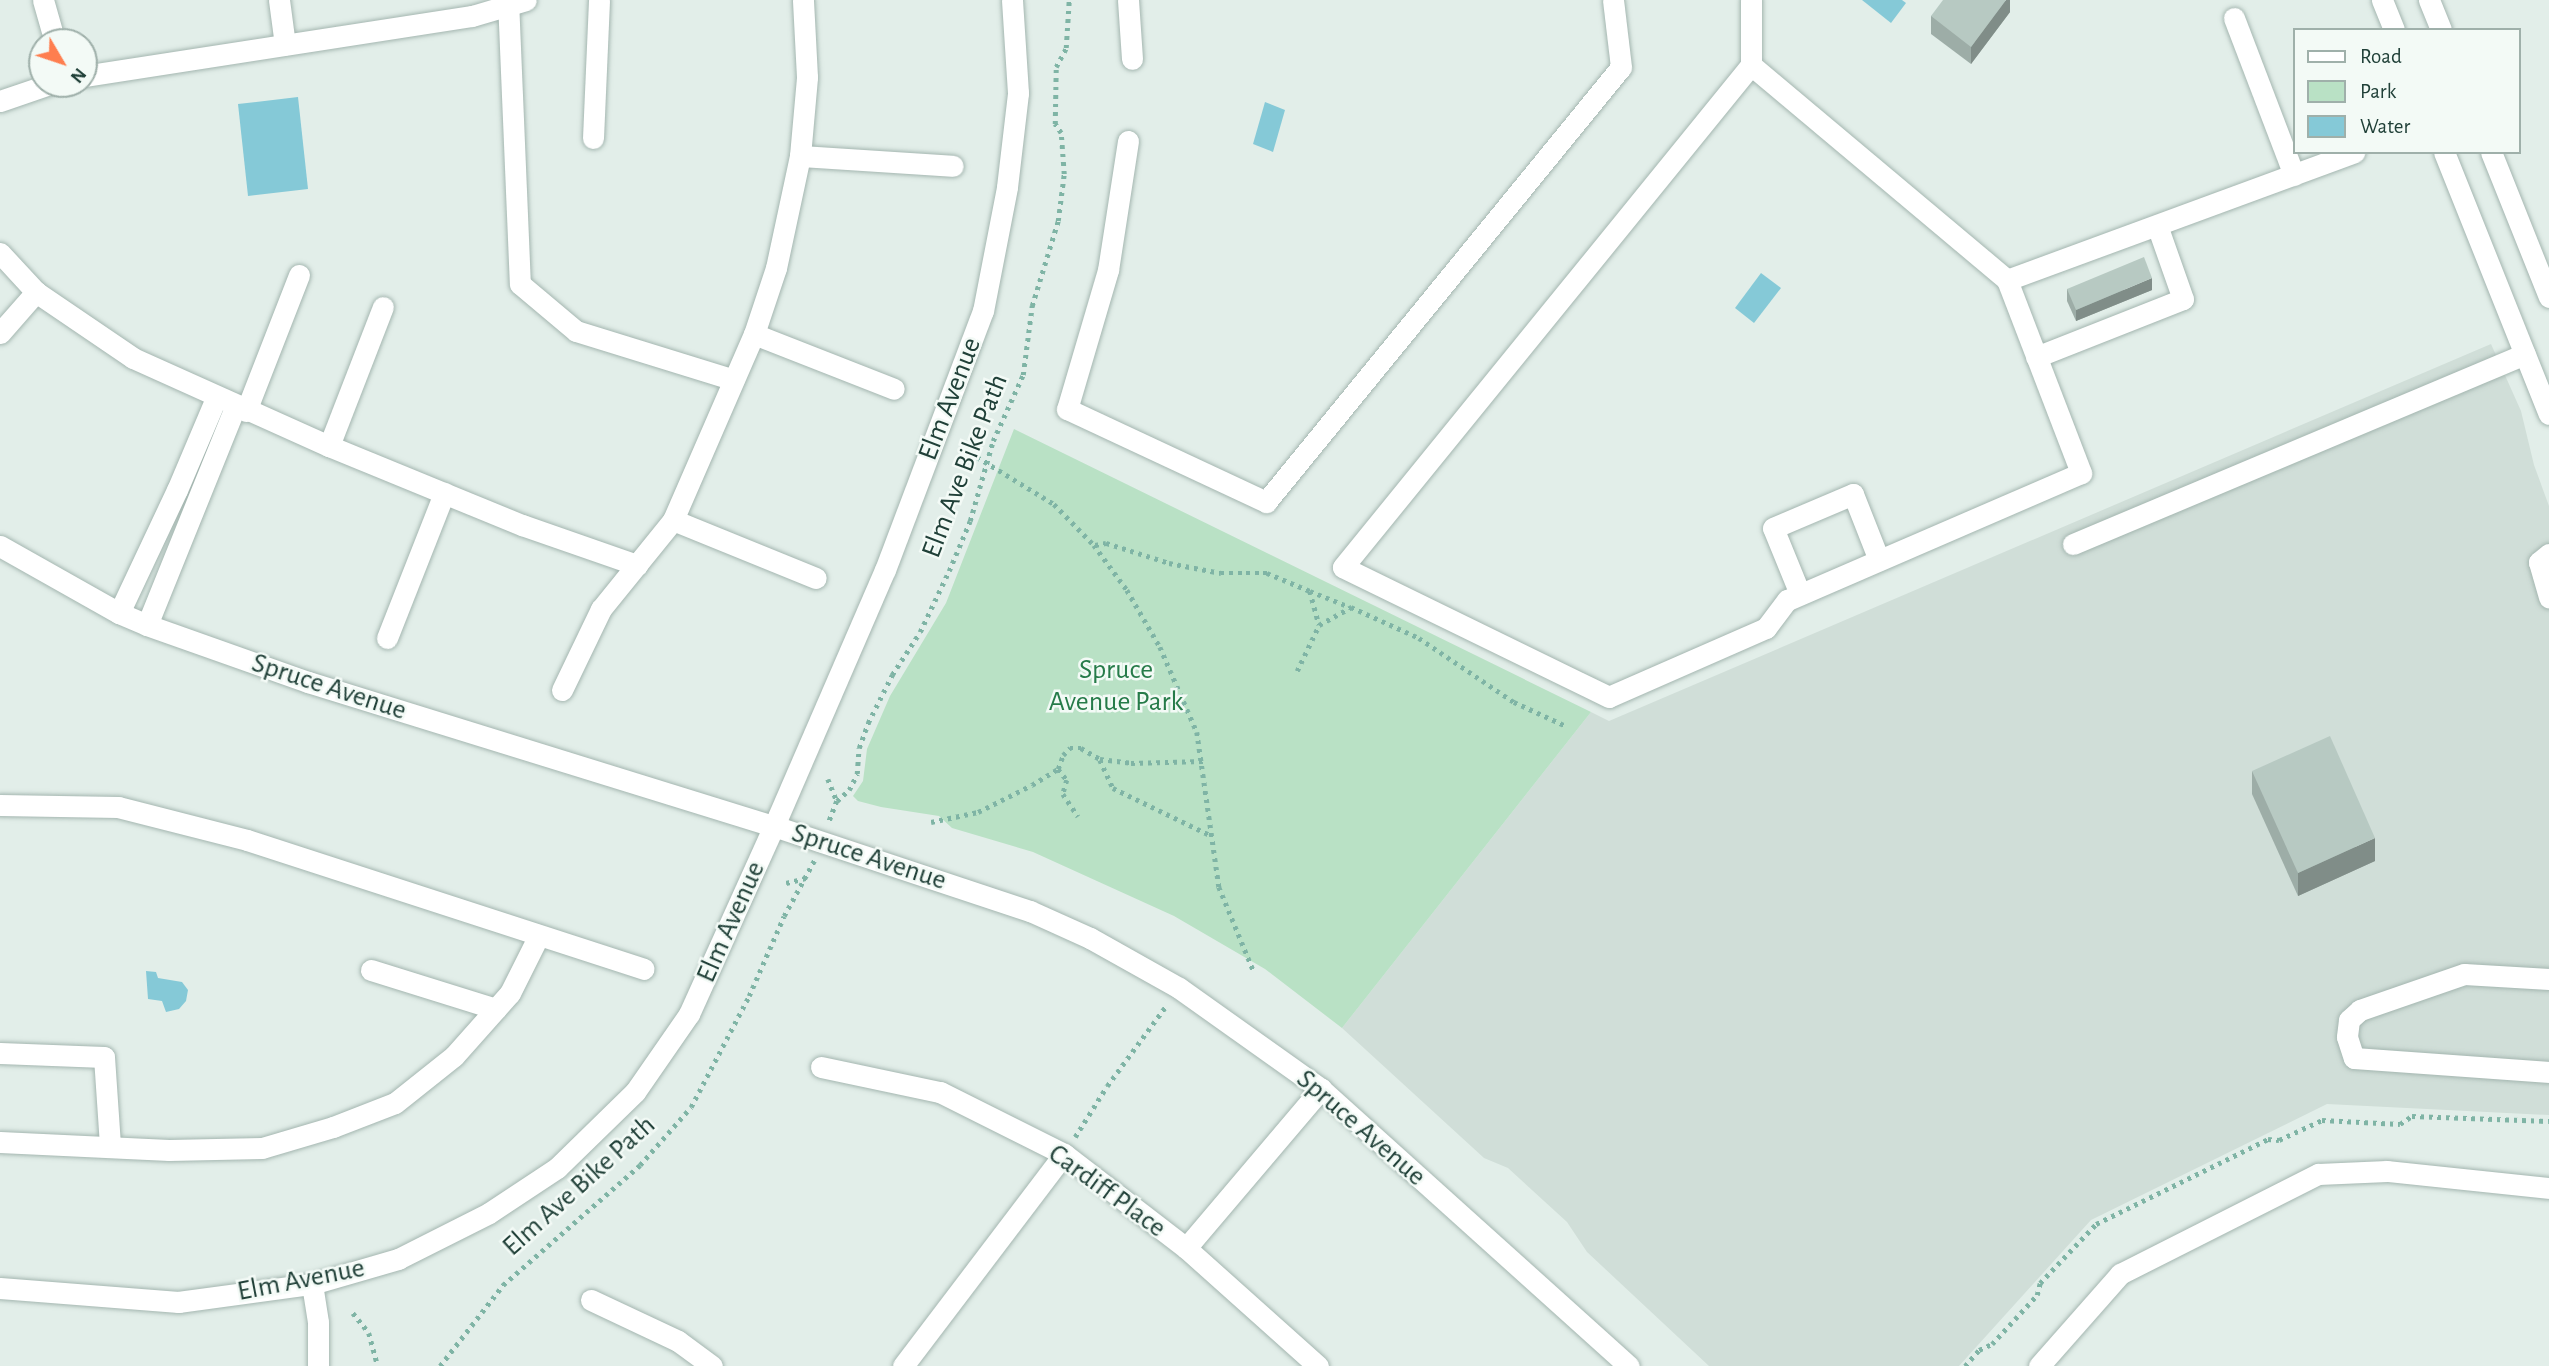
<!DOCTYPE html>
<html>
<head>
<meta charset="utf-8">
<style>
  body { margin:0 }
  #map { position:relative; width:2549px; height:1366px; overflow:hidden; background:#e2eee9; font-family:"Alegreya Sans",sans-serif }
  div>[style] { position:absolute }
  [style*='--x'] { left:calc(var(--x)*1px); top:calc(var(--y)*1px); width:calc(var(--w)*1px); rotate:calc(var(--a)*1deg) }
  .built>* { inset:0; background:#d0ded8 }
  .green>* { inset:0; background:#b9e1c5 }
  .water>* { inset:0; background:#85c9d7 }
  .path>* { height:4.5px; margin-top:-2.25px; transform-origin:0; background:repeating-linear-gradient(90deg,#7fb4a5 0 3.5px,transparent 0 8.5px) }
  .roads { filter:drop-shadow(0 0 2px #a4b6b0) drop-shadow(0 0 2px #a4b6b0) }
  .minor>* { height:21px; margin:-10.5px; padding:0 10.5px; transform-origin:10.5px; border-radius:10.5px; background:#fff }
  .wall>* { inset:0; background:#9dada7 }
  .shaded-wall>* { inset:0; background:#808d88 }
  .building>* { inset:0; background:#b7c9c2 }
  span { translate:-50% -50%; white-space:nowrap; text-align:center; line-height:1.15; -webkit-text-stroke:5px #f3faf6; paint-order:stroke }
  .street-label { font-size:28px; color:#204038 }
  .park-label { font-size:28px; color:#267b49 }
  .legend { position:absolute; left:2293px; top:28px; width:228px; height:126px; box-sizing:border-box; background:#f3faf6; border:2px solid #9fb0aa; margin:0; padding:9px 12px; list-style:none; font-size:21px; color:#204038 }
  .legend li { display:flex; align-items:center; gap:14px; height:35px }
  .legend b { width:35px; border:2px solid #9fb0aa }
  .north { position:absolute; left:28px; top:28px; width:70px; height:70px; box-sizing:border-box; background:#f3faf6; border:2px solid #9fb0aa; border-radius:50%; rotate:129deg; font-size:19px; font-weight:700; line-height:28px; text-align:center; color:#204038 }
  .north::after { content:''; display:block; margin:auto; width:24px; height:32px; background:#fe7e4f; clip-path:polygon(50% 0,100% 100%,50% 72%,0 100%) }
</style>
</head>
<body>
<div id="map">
  <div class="built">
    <i style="clip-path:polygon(2491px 344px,2521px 411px,2534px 465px,2549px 506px,2549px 1115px,2327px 1104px,2091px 1220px,1959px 1366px,1709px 1366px,1587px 1252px,1567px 1222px,1508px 1168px,1484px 1158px,1342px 1028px,1591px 712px,1609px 721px)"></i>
  </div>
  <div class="green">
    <i style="clip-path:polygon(1014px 429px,1591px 712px,1342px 1028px,1265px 969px,1174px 916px,1033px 852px,952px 828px,939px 816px,881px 807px,858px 801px,853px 796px,863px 781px,867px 749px,890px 696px,946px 603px)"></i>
  </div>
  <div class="water">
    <i style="clip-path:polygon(1862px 0,1902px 0,1906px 3px,1891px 23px)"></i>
    <i style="clip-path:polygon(298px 97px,308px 189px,248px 196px,238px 104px)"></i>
    <i style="clip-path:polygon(1265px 102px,1285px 110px,1273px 152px,1253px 144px)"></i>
    <i style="clip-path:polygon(1761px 273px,1781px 288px,1754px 323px,1735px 308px)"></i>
    <i style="clip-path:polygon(146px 971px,156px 972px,158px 978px,182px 982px,188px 990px,186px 1001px,179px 1009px,166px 1012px,162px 1001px,148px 999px)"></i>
  </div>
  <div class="path">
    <i style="--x:977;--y:457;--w:90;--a:31.4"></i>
    <i style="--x:1054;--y:504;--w:57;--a:45.7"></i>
    <i style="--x:1094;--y:545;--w:56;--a:53.7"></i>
    <i style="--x:1127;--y:590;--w:66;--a:59.9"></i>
    <i style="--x:1160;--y:647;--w:93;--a:66.5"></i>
    <i style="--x:1197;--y:732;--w:157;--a:81.9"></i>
    <i style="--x:1219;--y:887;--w:92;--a:67.6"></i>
    <i style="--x:1095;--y:545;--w:11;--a:-10"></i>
    <i style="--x:1106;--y:543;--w:66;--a:17.6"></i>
    <i style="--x:1169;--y:563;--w:53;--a:10.9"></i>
    <i style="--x:1221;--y:573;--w:46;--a:0"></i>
    <i style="--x:1267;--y:573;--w:47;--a:22.7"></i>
    <i style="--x:1310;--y:591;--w:35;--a:75"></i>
    <i style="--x:1319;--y:625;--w:37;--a:-29"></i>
    <i style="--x:1351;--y:607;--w:75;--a:24.5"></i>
    <i style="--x:1419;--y:638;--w:115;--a:34"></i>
    <i style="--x:1514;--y:702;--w:55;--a:24.7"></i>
    <i style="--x:1310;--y:591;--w:43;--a:21.8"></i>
    <i style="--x:1297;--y:671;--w:51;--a:-64.4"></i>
    <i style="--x:1100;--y:760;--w:31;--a:65"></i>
    <i style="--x:1113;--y:788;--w:110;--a:25.9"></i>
    <i style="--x:1058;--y:769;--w:14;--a:51"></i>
    <i style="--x:1067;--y:780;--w:15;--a:106"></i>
    <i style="--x:1063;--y:794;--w:27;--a:56"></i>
    <i style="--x:828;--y:779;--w:24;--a:68"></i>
    <i style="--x:837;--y:801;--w:25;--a:111"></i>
    <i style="--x:837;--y:801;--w:16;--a:-43"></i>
    <i style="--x:849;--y:790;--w:18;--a:-63"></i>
    <i style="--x:857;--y:774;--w:26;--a:-86"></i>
    <i style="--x:859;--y:748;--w:27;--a:-70"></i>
    <i style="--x:868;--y:723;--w:54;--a:-63.4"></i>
    <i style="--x:892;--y:675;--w:51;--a:-56.9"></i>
    <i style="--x:920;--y:632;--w:68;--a:-64.6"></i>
    <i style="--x:949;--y:571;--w:54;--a:-67.2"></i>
    <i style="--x:970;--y:521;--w:83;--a:-74"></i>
    <i style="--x:993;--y:441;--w:72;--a:-65.6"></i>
    <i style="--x:1023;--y:375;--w:70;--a:-82.6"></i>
    <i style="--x:1032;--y:306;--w:89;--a:-73"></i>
    <i style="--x:1058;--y:221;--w:47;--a:-82.7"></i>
    <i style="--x:1064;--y:174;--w:41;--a:-94.2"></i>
    <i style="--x:1061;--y:133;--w:11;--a:-124"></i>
    <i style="--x:1055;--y:124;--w:57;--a:-89"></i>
    <i style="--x:1056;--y:67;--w:21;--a:-62"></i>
    <i style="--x:1066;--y:48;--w:48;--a:-86.4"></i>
    <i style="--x:931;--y:822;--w:48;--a:-12"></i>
    <i style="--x:978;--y:812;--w:60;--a:-26.6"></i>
    <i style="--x:1032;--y:785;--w:31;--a:-32"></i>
    <i style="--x:1058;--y:769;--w:15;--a:-70"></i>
    <i style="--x:1063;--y:755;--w:10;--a:-45"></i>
    <i style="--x:1070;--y:748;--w:11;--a:0"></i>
    <i style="--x:1081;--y:748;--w:22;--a:30"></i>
    <i style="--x:1100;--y:759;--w:31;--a:7"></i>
    <i style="--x:1131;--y:763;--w:72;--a:-1.6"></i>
    <i style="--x:786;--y:883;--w:21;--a:-14"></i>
    <i style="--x:1075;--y:1137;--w:60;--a:-57.9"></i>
    <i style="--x:1107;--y:1086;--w:99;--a:-53.6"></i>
    <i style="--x:353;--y:1313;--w:26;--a:51"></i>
    <i style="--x:369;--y:1333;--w:34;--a:75"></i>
    <i style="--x:440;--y:1366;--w:103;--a:-52.1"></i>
    <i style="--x:503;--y:1285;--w:182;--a:-41.2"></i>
    <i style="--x:640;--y:1165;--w:77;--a:-48.7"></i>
    <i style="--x:691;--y:1107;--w:125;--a:-62.4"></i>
    <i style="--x:749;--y:996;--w:87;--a:-66.4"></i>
    <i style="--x:784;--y:916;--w:63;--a:-61.4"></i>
    <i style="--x:1965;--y:1366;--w:21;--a:-49"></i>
    <i style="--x:1979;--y:1350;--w:14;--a:-25"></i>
    <i style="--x:1992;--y:1344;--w:67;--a:-47.4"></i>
    <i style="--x:2037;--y:1295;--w:12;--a:-76"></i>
    <i style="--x:2040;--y:1283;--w:81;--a:-46.5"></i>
    <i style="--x:2096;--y:1224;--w:192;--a:-26.3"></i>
    <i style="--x:2268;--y:1139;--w:11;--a:5"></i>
    <i style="--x:2279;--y:1140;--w:47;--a:-24.9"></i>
    <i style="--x:2322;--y:1120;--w:78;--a:2.9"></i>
    <i style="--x:2400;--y:1124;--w:14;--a:-34"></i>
    <i style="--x:2412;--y:1116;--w:137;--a:2.1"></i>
  </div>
  <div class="roads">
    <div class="minor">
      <i style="--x:43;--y:0;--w:44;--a:74.1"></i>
      <i style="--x:279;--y:0;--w:45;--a:82.4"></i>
      <i style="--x:508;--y:0;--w:284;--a:87.6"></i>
      <i style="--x:520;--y:284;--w:73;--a:40"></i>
      <i style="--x:576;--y:331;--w:165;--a:17.2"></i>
      <i style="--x:1128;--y:0;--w:59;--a:86.1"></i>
      <i style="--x:1751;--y:0;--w:65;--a:90"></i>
      <i style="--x:1751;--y:65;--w:334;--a:40"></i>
      <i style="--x:2007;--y:280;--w:207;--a:69"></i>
      <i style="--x:2081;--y:473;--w:320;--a:156.6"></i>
      <i style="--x:1787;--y:600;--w:35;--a:127"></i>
      <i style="--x:1766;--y:628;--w:171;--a:156.3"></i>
      <i style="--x:1609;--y:697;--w:296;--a:-154"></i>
      <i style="--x:1343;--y:567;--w:647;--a:-50.9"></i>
      <i style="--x:2382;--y:0;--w:32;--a:68"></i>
      <i style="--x:2429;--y:0;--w:32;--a:68"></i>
      <i style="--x:2234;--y:18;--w:168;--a:69.1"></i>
      <i style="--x:84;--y:76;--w:393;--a:-8.8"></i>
      <i style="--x:472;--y:16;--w:56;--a:-16.5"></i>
      <i style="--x:0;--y:101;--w:53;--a:-18.8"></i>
      <i style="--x:593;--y:138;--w:138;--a:-87.5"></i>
      <i style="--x:1128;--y:141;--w:131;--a:98.8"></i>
      <i style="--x:1108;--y:270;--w:145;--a:106.4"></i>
      <i style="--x:1067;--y:409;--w:220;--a:25"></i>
      <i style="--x:1266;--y:502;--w:561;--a:-50.78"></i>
      <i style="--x:1621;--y:67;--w:67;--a:-96.8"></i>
      <i style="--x:2444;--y:152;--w:282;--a:68.2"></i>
      <i style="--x:2491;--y:152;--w:156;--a:68.2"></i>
      <i style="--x:800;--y:156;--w:153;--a:3.7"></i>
      <i style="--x:0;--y:253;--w:53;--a:47.3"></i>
      <i style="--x:36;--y:292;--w:117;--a:34.2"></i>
      <i style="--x:133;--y:358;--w:215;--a:24.2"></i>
      <i style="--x:329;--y:446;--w:209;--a:22.3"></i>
      <i style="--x:522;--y:525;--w:122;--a:19.2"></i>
      <i style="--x:2007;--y:280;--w:370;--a:-20.2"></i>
      <i style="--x:0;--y:333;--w:55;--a:-48.7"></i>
      <i style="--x:754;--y:334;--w:150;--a:21.4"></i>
      <i style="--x:2036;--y:357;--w:158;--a:-21.5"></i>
      <i style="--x:2183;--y:299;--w:78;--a:-109.4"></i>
      <i style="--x:246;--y:411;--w:146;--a:-68.7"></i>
      <i style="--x:329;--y:446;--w:149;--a:-68.8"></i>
      <i style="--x:673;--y:520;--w:154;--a:22.1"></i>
      <i style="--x:2073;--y:544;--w:490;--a:-22.8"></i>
      <i style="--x:0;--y:546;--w:137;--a:29.4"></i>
      <i style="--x:119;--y:613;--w:30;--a:23"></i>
      <i style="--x:147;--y:625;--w:171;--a:19.5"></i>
      <i style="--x:308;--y:682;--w:488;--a:17.2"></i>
      <i style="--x:774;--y:826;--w:270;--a:18.4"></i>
      <i style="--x:1030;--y:911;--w:66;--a:24.2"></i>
      <i style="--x:1090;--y:938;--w:102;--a:29.3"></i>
      <i style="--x:1179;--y:988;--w:174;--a:35.4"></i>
      <i style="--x:1321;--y:1089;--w:414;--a:42"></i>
      <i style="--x:2549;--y:554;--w:13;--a:141"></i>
      <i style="--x:2539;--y:562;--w:37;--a:74"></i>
      <i style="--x:1800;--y:594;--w:71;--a:-112.2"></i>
      <i style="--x:1773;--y:528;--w:87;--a:-23"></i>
      <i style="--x:1853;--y:494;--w:71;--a:68.5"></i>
      <i style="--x:119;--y:613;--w:136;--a:-64.8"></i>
      <i style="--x:177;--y:490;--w:100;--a:-67"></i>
      <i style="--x:147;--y:625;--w:235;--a:-68"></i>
      <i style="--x:387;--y:638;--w:156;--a:-68.5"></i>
      <i style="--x:562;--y:690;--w:90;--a:-64.3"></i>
      <i style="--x:601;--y:609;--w:114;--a:-51"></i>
      <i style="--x:673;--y:520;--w:203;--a:-66.5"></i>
      <i style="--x:754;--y:334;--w:70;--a:-71.6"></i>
      <i style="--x:776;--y:268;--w:115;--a:-77.9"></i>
      <i style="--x:800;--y:156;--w:79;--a:-84.9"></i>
      <i style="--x:807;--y:77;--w:77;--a:-93"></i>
      <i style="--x:0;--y:805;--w:118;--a:1"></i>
      <i style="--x:118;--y:807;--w:133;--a:14.3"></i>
      <i style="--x:247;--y:840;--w:417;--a:18"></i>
      <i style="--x:371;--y:970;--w:131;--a:17.3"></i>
      <i style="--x:2549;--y:979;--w:85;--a:-176.6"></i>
      <i style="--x:2464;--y:974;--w:110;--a:160.9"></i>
      <i style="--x:2360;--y:1010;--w:15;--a:138"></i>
      <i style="--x:2349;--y:1020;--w:17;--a:97"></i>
      <i style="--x:2347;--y:1037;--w:22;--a:72"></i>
      <i style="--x:2354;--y:1058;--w:196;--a:4.1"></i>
      <i style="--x:0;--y:1053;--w:104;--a:2.2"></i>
      <i style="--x:104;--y:1057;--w:89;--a:86.1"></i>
      <i style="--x:821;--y:1067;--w:122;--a:11.9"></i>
      <i style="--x:940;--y:1092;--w:139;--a:26.6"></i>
      <i style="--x:1064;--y:1154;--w:154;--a:37.6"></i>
      <i style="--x:1186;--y:1248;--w:177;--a:41.8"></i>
      <i style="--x:0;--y:1142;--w:169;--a:2.7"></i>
      <i style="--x:169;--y:1150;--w:93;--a:-1.2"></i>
      <i style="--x:262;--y:1148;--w:74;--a:-16.5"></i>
      <i style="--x:333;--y:1127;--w:66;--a:-21.2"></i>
      <i style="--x:395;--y:1103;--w:75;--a:-38.5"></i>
      <i style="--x:454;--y:1056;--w:84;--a:-48.4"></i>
      <i style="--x:510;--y:993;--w:63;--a:-63.4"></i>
      <i style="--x:1186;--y:1248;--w:209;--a:-49.7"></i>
      <i style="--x:312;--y:1284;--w:38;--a:81"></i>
      <i style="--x:318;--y:1322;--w:44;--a:90"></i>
      <i style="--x:0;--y:1288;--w:179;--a:4.5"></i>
      <i style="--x:178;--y:1302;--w:135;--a:-7.7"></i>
      <i style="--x:312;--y:1284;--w:90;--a:-16.2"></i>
      <i style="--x:398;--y:1259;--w:102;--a:-26.8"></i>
      <i style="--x:489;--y:1213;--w:82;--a:-33.5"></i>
      <i style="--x:557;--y:1168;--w:109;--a:-44.3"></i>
      <i style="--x:635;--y:1092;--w:95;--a:-55.3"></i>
      <i style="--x:689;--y:1014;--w:206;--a:-65.7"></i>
      <i style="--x:774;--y:826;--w:279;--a:-66.6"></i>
      <i style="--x:885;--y:570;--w:277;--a:-69.3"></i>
      <i style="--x:983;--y:311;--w:126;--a:-79"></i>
      <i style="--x:1007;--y:187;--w:95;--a:-83.3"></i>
      <i style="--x:1018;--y:93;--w:93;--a:-93.7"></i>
      <i style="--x:591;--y:1300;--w:96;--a:25.2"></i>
      <i style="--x:678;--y:1341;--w:42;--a:36.3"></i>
      <i style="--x:903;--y:1366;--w:266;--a:-52.8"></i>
      <i style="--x:2039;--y:1366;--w:123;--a:-48.6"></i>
      <i style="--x:2120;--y:1274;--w:222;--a:-26.8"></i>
      <i style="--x:2318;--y:1174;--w:69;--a:-2.5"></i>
      <i style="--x:2387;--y:1171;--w:163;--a:6"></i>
    </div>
  </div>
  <div class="wall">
    <i style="clip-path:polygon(2010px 0,2010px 12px,1971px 64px,1931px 34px,1931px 16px)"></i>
    <i style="clip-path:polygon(2067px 289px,2152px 290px,2076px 321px,2067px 301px)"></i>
    <i style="clip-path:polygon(2252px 771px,2375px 861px,2298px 896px,2252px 794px)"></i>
  </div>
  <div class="shaded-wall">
    <i style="clip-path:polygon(2006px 0,2010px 0,2010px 12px,1971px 64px,1971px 47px)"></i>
    <i style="clip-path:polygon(2152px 278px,2152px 290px,2076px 321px,2076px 310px)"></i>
    <i style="clip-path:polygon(2375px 838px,2375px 861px,2298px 896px,2298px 873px)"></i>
  </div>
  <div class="building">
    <i style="clip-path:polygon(1943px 0,2006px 0,1971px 47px,1931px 16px)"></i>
    <i style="clip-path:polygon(2144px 257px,2152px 278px,2076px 310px,2067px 289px)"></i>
    <i style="clip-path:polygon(2330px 736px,2375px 838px,2298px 873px,2252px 771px)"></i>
  </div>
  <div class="street-label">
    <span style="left:950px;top:399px;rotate:-69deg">Elm Avenue</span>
    <span style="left:965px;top:466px;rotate:-69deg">Elm Ave Bike Path</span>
    <span style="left:329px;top:687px;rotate:18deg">Spruce Avenue</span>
    <span style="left:869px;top:857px;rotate:18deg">Spruce Avenue</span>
    <span style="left:731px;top:922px;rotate:-66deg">Elm Avenue</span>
    <span style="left:1361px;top:1128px;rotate:41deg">Spruce Avenue</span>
    <span style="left:579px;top:1186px;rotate:-42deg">Elm Ave Bike Path</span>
    <span style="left:1107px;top:1191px;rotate:36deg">Cardiff Place</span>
    <span style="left:301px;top:1280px;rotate:-11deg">Elm Avenue</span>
  </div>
  <div class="park-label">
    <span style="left:1116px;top:686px">Spruce<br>Avenue Park</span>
  </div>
  <ul class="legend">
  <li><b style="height:9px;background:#fff"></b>Road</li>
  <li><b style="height:19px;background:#b9e1c5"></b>Park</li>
  <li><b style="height:19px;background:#85c9d7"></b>Water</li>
  </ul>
  <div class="north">N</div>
</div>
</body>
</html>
